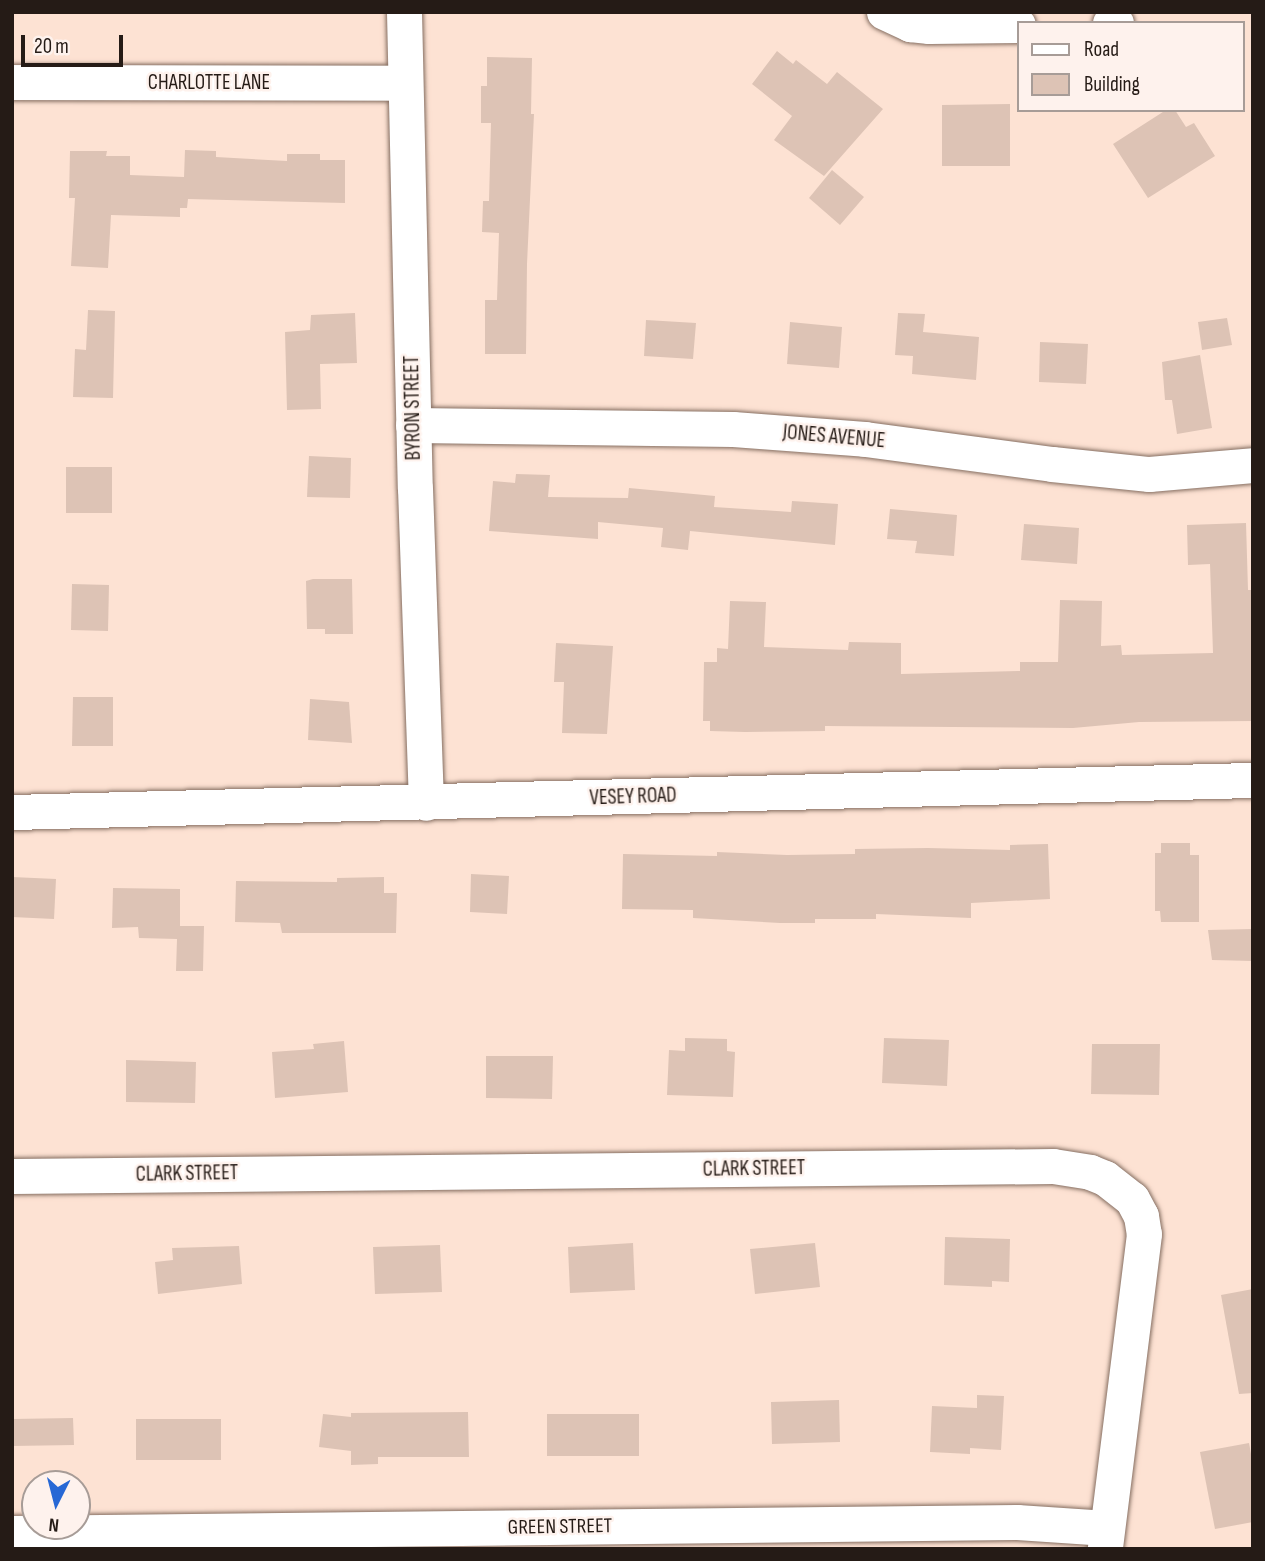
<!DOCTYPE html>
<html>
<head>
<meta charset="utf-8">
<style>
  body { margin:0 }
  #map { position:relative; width:1265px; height:1561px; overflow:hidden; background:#fde2d3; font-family:"Sofia Sans Condensed",sans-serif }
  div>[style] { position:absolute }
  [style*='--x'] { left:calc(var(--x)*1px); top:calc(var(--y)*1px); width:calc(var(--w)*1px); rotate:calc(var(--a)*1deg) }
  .building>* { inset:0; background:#ddc3b5 }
  .roads { filter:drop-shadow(0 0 2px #856e61) drop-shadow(0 0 2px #856e61) }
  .street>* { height:35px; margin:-17.5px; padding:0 17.5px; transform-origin:17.5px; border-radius:17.5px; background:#fff }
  span { translate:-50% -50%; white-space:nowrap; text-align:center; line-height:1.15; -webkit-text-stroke:5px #fef2ed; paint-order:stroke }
  .street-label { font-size:21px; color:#251b16 }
  .frame { position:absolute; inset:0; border:14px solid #251b16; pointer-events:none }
  .legend { position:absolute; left:1017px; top:21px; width:228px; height:91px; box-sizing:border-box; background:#fef2ed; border:2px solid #a79c97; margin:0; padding:9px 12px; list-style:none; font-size:21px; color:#251b16 }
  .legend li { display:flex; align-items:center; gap:14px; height:35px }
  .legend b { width:35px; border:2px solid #a79c97 }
  .north { position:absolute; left:21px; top:1470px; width:70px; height:70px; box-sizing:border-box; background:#fef2ed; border:2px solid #a79c97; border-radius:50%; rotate:186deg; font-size:19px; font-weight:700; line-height:28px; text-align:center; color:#251b16 }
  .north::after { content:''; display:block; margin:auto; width:24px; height:32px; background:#2768d5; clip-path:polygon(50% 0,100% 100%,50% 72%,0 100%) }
  .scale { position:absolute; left:21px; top:35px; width:102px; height:32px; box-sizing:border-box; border:4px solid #251b16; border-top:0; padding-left:9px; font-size:21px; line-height:24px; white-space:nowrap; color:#251b16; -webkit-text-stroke:5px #fef2ed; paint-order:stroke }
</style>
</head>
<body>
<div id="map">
  <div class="building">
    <i style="clip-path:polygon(777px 51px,793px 64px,796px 60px,827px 84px,837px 72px,883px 109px,824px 176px,774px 140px,792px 116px,752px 84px)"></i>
    <i style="clip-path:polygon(487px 57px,532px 58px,531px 114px,534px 114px,527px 264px,526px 354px,485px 354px,485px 300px,497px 300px,499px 233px,482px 232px,483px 201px,489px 201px,491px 123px,481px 123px,481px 86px,487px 86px)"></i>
    <i style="clip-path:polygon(1010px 104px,1010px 166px,942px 166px,942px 105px)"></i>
    <i style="clip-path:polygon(1166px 110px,1175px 110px,1186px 127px,1194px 123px,1215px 156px,1148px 198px,1113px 144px)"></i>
    <i style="clip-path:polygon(185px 150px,216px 151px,216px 157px,287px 161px,287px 154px,320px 154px,320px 160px,345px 160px,345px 203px,188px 199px,187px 208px,180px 208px,180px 217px,111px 215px,108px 268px,71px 266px,75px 198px,69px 198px,70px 151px,107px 151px,106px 156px,130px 156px,130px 175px,184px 177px)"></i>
    <i style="clip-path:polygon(832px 170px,864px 197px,840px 225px,809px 198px)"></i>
    <i style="clip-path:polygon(88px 310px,115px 311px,113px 398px,73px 397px,75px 349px,86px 350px)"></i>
    <i style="clip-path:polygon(355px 313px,357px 363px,320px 364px,321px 409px,287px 410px,285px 332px,310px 330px,311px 315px)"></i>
    <i style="clip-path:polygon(898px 313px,925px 314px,923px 332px,979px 337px,976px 380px,912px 374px,913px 356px,895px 355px)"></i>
    <i style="clip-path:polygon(1227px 318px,1232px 345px,1202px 350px,1198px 322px)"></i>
    <i style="clip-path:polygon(646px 320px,696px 323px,693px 359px,644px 356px)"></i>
    <i style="clip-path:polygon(790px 322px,842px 327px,839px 368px,787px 364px)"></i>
    <i style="clip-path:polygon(1040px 342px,1088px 344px,1086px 384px,1039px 382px)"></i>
    <i style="clip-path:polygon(1200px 355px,1212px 428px,1177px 434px,1172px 400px,1165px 400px,1162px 362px)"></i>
    <i style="clip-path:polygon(309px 456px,351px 458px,350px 498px,307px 497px)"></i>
    <i style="clip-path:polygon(66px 467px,112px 467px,112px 513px,66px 513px)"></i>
    <i style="clip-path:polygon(516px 474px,550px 475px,548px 497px,628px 498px,629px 488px,715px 496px,714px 507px,791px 512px,792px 501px,838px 504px,835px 545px,690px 531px,688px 550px,661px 547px,663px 528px,598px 522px,598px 539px,489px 531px,493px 481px,515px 483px)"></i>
    <i style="clip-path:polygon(890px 509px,957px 515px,954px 556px,915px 553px,917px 541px,887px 539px)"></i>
    <i style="clip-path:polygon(1246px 523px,1248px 590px,1253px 590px,1253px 721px,1139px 722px,1073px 728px,825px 726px,825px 731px,745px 732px,710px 731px,710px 721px,703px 721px,704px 662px,717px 662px,717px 648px,728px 649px,730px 601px,766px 602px,764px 647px,848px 650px,849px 642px,901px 643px,901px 674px,1020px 671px,1020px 662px,1058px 662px,1060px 600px,1102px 601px,1101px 646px,1121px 645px,1122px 655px,1213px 653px,1210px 564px,1188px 565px,1187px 525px)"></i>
    <i style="clip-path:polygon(1024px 524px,1079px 528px,1077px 564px,1021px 560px)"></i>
    <i style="clip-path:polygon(313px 579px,352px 579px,353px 634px,325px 634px,325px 629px,307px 629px,306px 581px)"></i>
    <i style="clip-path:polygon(72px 584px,109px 585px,108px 631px,71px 630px)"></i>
    <i style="clip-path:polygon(556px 643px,613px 646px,607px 734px,562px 733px,564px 682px,554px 682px)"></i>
    <i style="clip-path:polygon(73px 697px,113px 697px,113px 746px,72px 746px)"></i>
    <i style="clip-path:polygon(310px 699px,349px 702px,352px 743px,308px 740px)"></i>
    <i style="clip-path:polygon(1161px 843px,1190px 843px,1190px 855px,1199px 855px,1199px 922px,1161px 922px,1160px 911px,1155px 911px,1155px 853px,1161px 853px)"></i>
    <i style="clip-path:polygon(1048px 844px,1050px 899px,971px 903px,971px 918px,876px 914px,876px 919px,815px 919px,815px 923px,780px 923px,693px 918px,693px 910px,622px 909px,623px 854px,717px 856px,717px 852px,787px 855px,855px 854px,855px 849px,928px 848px,1010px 850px,1010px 845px)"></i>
    <i style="clip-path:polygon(471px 874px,509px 876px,507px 914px,470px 912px)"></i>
    <i style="clip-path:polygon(12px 877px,56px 879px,54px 919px,12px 917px)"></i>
    <i style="clip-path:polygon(384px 877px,384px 893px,397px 893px,396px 933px,282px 933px,280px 923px,235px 922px,236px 881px,337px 882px,337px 878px)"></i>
    <i style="clip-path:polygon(113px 888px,180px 889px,180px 926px,204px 926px,203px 971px,176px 971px,177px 939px,139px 938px,138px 927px,112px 928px)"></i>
    <i style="clip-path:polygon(1253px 929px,1253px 961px,1212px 960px,1208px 930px)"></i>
    <i style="clip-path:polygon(685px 1038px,727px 1039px,727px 1051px,735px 1052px,733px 1097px,667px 1095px,669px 1050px,685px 1051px)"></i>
    <i style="clip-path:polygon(884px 1038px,949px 1040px,947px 1086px,882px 1083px)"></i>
    <i style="clip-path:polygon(344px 1041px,348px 1092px,275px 1098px,272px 1052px,314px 1049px,313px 1044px)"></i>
    <i style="clip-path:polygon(1092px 1044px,1160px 1044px,1159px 1095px,1091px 1094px)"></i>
    <i style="clip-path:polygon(486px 1056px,553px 1056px,552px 1099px,486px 1098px)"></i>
    <i style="clip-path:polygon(126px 1060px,196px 1062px,195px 1103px,126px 1102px)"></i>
    <i style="clip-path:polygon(945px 1237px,1010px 1239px,1009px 1282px,992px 1281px,992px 1287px,944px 1285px)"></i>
    <i style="clip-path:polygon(633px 1243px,635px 1290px,570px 1293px,568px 1247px)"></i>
    <i style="clip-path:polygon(815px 1243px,820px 1287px,755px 1294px,750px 1249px)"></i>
    <i style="clip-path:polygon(440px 1245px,442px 1292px,375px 1294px,373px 1247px)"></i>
    <i style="clip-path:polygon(239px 1246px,242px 1284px,158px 1294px,155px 1262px,173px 1260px,172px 1248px)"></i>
    <i style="clip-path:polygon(1253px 1289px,1253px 1393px,1239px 1394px,1221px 1295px)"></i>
    <i style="clip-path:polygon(977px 1395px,1004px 1396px,1001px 1450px,970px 1448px,970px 1454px,930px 1452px,932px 1406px,977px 1408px)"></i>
    <i style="clip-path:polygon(839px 1400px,840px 1442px,772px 1444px,771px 1402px)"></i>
    <i style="clip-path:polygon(468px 1412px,469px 1457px,378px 1457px,378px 1464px,351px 1465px,351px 1451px,319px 1447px,323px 1414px,351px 1417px,351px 1413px)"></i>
    <i style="clip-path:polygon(547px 1414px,639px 1414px,639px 1456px,547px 1456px)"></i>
    <i style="clip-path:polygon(73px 1418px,74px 1445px,12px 1446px,12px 1419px)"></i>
    <i style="clip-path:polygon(136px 1419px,221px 1419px,221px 1460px,136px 1460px)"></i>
    <i style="clip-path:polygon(1249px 1443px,1253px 1465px,1253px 1522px,1215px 1529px,1200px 1452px)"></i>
  </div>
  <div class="roads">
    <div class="street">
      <i style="--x:404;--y:12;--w:476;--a:88.7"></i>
      <i style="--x:415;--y:488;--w:315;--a:88"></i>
      <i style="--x:884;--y:12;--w:29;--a:25"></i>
      <i style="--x:910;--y:24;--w:19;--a:6"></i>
      <i style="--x:929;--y:26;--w:89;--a:-0.6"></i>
      <i style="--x:1110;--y:23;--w:6;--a:0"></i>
      <i style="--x:12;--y:82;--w:393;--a:0.1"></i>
      <i style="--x:413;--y:425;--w:320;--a:0.7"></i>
      <i style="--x:733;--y:429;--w:132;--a:4.3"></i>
      <i style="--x:865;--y:439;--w:189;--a:7.6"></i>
      <i style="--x:1052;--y:464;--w:98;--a:5.9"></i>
      <i style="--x:1149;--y:474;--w:104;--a:-4.9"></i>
      <i style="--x:12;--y:812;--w:1241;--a:-1.48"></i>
      <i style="--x:12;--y:1176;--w:1041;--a:-0.55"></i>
      <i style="--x:1053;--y:1166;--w:37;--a:9"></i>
      <i style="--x:1090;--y:1172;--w:16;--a:22"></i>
      <i style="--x:1105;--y:1178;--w:34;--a:38"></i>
      <i style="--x:1132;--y:1199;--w:19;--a:62"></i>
      <i style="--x:1141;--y:1216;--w:18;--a:81"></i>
      <i style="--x:1144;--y:1234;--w:317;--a:97.1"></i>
      <i style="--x:12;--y:1533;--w:1005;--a:-0.63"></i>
      <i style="--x:1017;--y:1522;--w:90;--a:3.8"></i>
    </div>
  </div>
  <div class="street-label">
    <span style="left:209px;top:83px">CHARLOTTE LANE</span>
    <span style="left:413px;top:408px;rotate:-91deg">BYRON STREET</span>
    <span style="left:834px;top:437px;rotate:5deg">JONES AVENUE</span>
    <span style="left:633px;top:797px;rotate:-2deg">VESEY ROAD</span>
    <span style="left:754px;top:1169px;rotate:-1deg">CLARK STREET</span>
    <span style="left:187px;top:1174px;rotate:-1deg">CLARK STREET</span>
    <span style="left:560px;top:1527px;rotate:-1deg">GREEN STREET</span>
  </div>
  <div class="frame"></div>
  <ul class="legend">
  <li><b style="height:9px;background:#fff"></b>Road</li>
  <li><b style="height:19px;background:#ddc3b5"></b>Building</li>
  </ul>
  <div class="north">N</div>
  <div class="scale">20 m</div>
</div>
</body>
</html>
